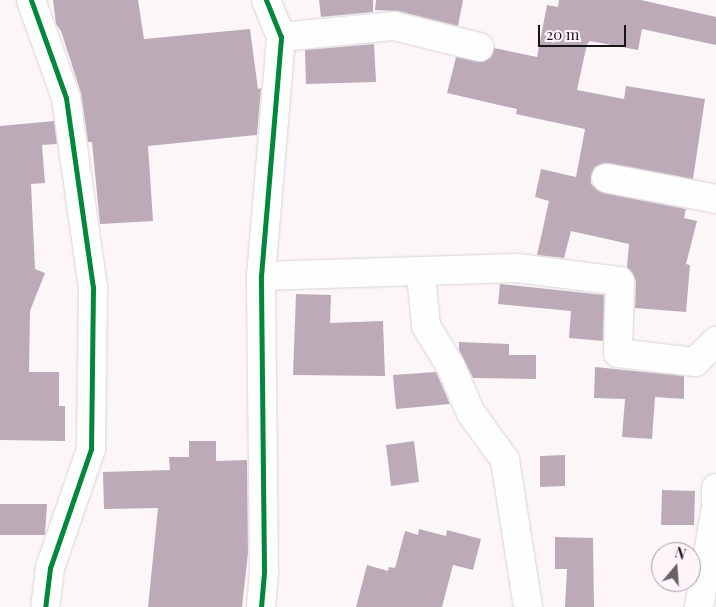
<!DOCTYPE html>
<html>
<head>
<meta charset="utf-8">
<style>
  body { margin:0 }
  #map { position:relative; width:716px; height:607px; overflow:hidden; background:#fcf6f9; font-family:"Playfair Display",serif }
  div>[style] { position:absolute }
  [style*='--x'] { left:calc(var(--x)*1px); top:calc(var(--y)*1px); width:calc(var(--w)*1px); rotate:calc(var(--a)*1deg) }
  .building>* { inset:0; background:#bcabb6 }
  .roads { filter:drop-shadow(0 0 1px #d8d3d6) drop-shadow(0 0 1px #d8d3d6) }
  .minor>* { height:28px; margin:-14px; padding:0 14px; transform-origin:14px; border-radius:14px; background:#fffefe }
  .cycleway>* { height:5px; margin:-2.5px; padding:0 2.5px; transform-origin:2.5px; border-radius:2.5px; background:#00873e }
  span { translate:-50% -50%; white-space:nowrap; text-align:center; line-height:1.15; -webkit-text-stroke:4.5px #fef4fa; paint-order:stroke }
  .north { position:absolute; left:651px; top:542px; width:50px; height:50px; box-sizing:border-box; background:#fef4fa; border:1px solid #a29b9f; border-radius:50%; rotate:18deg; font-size:14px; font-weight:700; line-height:20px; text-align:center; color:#181517 }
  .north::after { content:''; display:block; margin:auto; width:18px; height:22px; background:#686466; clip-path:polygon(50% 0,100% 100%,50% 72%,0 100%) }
  .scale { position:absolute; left:538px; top:25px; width:88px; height:22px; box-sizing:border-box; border:2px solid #181517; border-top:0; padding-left:6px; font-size:15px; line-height:18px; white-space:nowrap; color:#181517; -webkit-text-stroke:4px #fef4fa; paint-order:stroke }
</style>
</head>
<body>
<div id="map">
  <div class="building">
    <i style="clip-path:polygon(53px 0,138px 0,144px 39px,250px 29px,258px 89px,261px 88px,257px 135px,148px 146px,153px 221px,100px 224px,92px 142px,88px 142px,81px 93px,61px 31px,56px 24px)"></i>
    <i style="clip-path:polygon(319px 0,373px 0,373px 12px,321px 17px)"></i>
    <i style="clip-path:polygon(376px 0,463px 0,458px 26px,398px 11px,375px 10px)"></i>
    <i style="clip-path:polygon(559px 0,641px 0,716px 17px,716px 45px,642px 29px,638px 50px,590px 41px,587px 44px,577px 90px,624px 99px,626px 86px,705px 99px,693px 179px,608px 163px,595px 167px,591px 176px,591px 184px,603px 193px,686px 209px,684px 218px,697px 221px,686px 264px,690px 265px,686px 312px,635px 308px,636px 281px,627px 267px,629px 244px,571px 231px,564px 258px,537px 255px,549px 201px,535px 197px,541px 169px,576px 177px,585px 129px,516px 114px,517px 109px,447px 93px,456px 57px,483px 62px,491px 57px,494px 48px,537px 57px,547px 5px,558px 7px)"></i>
    <i style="clip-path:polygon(374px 44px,376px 82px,306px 84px,305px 50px)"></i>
    <i style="clip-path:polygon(54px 121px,57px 144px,42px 145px,45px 183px,31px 184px,35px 269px,45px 273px,30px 311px,29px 372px,59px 372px,59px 406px,65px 406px,65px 441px,0 440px,0 126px)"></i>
    <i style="clip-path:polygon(500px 284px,604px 295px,603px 341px,569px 338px,571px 311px,498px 304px)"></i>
    <i style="clip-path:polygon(296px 294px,331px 295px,330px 323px,383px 321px,385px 376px,293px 375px)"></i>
    <i style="clip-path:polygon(459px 342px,509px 344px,509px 355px,536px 355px,536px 379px,473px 378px,459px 350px)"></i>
    <i style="clip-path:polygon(595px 367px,684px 376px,684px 399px,655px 397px,652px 439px,622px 437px,625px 399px,594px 398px)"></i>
    <i style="clip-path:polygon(436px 372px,450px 404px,396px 409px,393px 375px)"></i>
    <i style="clip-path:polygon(189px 441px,216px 441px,216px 461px,247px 460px,248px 553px,242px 607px,148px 607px,158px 508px,104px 509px,103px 472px,170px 470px,169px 457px,189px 457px)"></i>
    <i style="clip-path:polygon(414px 441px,419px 482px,391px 486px,386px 445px)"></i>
    <i style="clip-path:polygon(565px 455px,565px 486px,540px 487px,540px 456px)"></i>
    <i style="clip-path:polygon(662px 490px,695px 491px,694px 525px,661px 525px)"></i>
    <i style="clip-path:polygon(0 504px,47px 504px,45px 535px,0 535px)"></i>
    <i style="clip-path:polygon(419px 529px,446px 536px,447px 530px,481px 539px,473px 570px,453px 565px,442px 607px,356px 607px,367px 565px,388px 571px,389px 567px,395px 568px,405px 531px,418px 535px)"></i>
    <i style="clip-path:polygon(555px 537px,593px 538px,594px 607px,565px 607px,567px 569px,555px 569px)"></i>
  </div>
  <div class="roads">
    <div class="minor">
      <i style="--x:31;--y:0;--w:104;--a:70.3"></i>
      <i style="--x:66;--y:98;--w:191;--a:81.9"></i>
      <i style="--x:93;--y:287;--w:162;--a:90.7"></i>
      <i style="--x:91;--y:449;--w:126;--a:109"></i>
      <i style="--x:50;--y:568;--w:39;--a:97"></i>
      <i style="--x:281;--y:37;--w:114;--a:-5.6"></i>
      <i style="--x:394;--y:26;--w:88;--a:13.9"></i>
      <i style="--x:606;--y:178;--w:112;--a:10.8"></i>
      <i style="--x:421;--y:274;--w:52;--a:84.5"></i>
      <i style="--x:426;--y:326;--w:48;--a:58.6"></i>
      <i style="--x:451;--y:367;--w:50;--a:66.5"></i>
      <i style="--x:471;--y:413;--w:58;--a:54.1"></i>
      <i style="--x:505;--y:460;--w:149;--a:81.1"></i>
      <i style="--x:261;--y:276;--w:256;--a:-1.8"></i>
      <i style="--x:517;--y:268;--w:104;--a:7.2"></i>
      <i style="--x:620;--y:281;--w:72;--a:91.6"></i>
      <i style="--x:618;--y:353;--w:78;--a:6.7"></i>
      <i style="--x:695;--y:362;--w:30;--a:-45"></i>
      <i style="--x:716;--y:488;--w:25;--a:90"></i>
      <i style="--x:261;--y:607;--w:36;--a:-85"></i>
      <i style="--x:264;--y:571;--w:295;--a:-90.6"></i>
      <i style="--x:261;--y:276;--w:240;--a:-85.2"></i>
      <i style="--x:281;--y:37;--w:40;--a:-112"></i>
      <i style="--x:699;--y:607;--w:96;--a:-80.4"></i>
    </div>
  </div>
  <div class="cycleway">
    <i style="--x:31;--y:0;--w:104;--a:70.3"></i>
    <i style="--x:66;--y:98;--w:191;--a:81.9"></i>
    <i style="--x:93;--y:287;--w:162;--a:90.7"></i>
    <i style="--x:91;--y:449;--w:126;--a:109"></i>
    <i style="--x:50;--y:568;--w:39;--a:97"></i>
    <i style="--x:261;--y:607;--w:36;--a:-85"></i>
    <i style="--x:264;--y:571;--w:295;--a:-90.6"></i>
    <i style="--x:261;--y:276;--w:240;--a:-85.2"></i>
    <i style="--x:281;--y:37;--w:40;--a:-112"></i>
  </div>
  <div class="north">N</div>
  <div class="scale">20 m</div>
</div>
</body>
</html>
